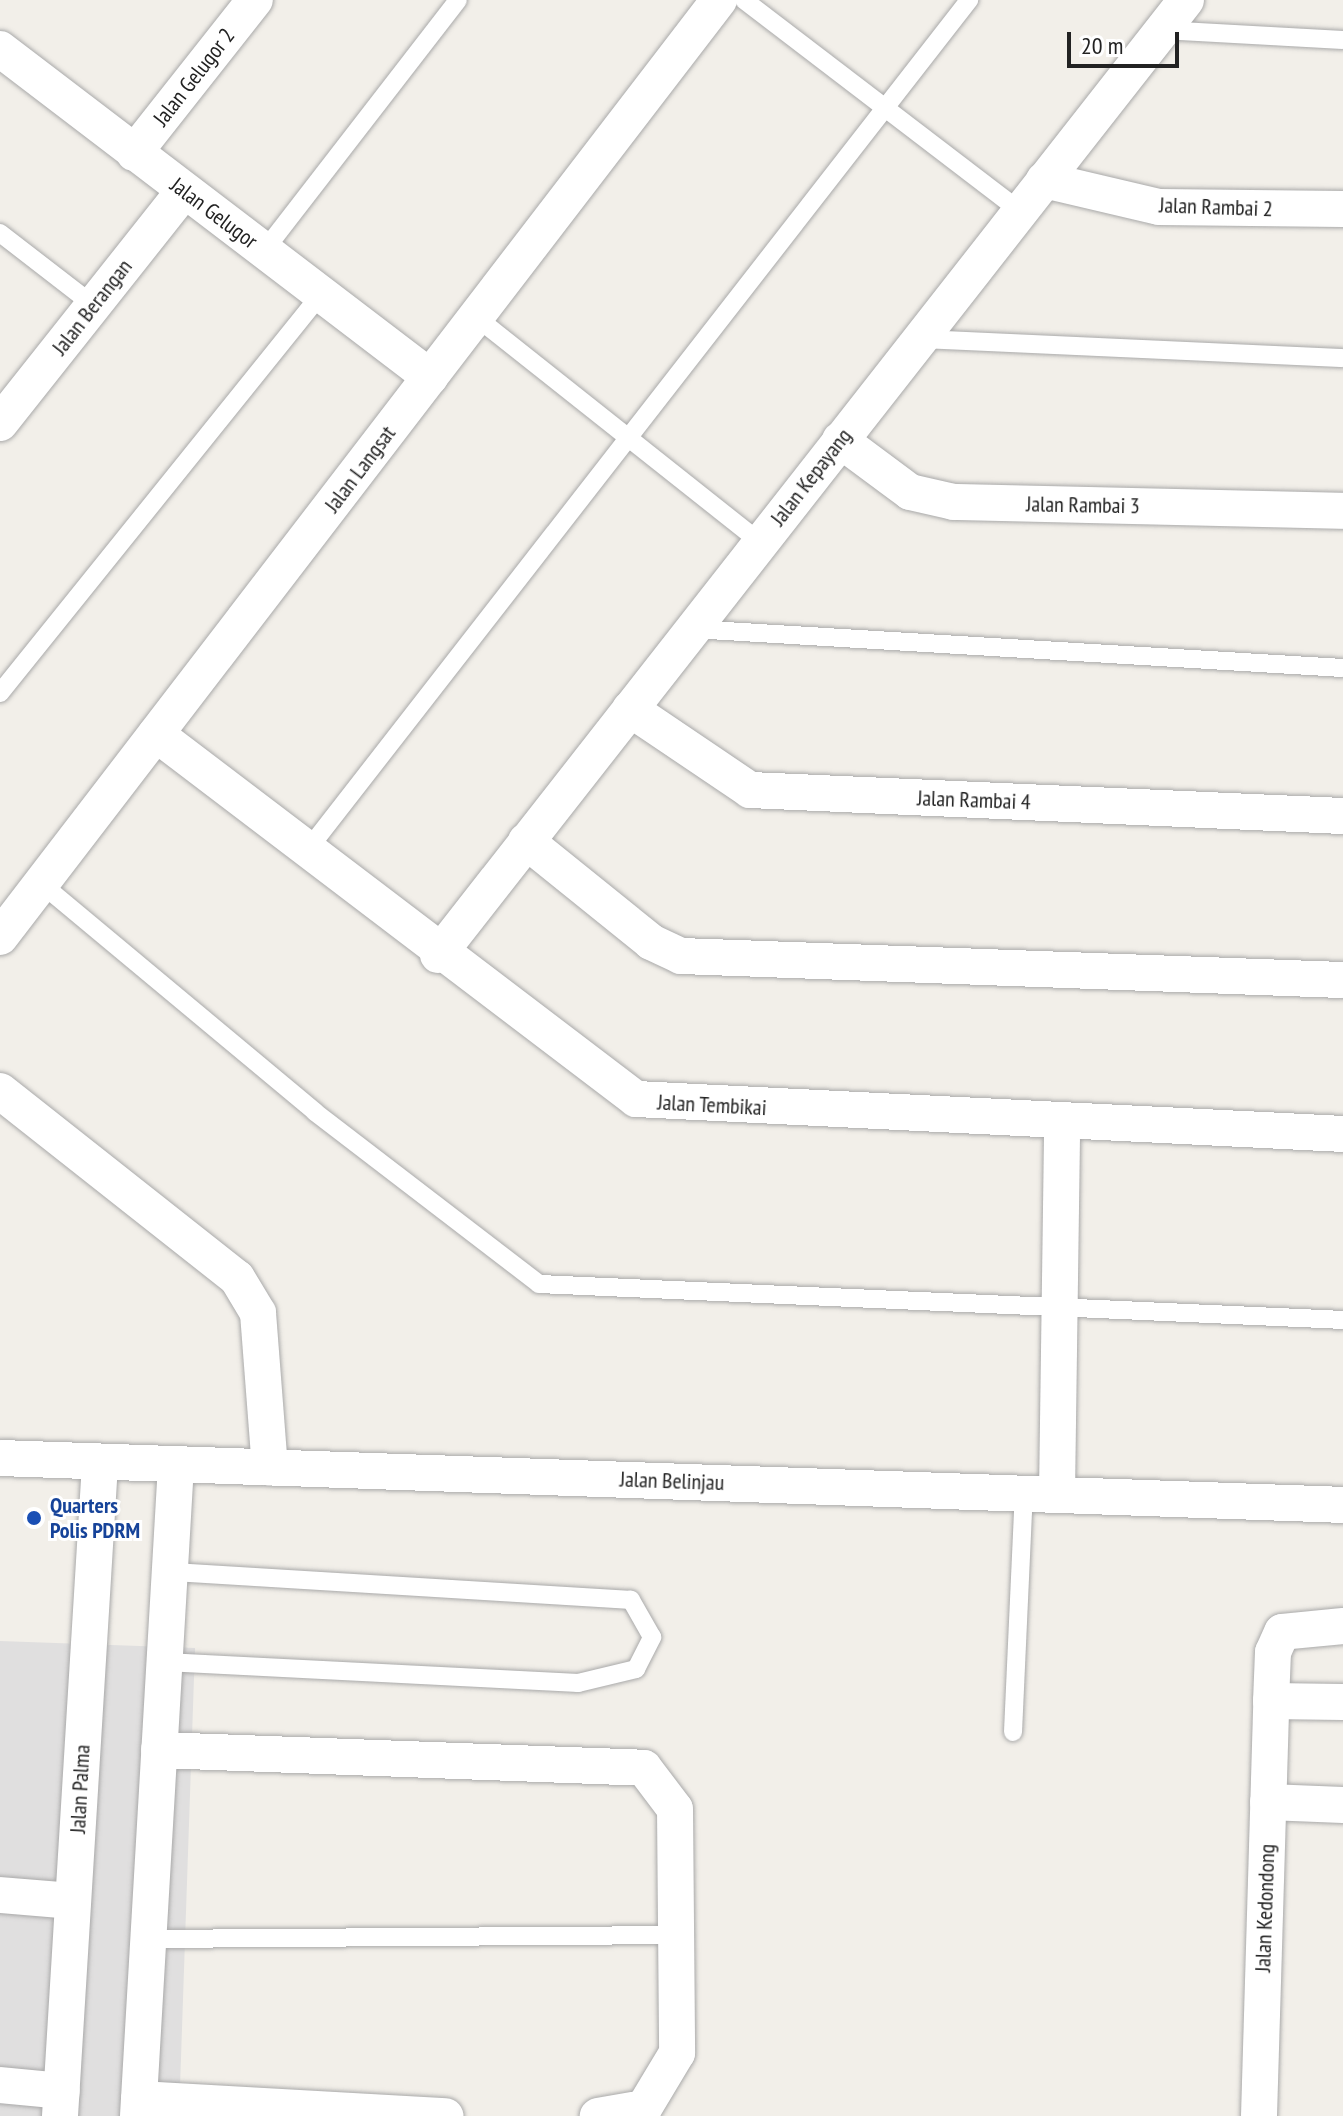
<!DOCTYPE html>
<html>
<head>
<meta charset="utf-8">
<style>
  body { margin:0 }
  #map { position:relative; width:1343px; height:2116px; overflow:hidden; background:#f2efe9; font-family:"PT Sans Narrow",sans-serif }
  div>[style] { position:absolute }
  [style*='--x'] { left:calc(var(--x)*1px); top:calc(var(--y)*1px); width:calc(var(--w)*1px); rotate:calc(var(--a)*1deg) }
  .residential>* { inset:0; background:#e0dfdf }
  .roads { filter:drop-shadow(0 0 2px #a9a9a9) drop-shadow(0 0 2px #a9a9a9) }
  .service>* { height:18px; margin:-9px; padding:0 9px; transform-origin:9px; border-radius:9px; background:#fff }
  .minor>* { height:36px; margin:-18px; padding:0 18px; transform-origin:18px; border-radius:18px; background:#fff }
  .dots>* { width:22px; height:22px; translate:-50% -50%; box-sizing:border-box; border:4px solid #fff; border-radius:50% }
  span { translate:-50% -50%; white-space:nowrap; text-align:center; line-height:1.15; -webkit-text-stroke:6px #fff; paint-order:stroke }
  .street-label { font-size:22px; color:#222 }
  .transit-label { font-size:22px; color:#164399; font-weight:700 }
  .left { translate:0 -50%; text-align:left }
  .scale { position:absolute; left:1067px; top:32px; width:112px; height:36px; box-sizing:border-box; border:4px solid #222; border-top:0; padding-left:10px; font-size:24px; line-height:28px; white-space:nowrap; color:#222; -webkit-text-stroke:6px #fff; paint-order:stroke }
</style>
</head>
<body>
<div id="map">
  <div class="residential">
    <i style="clip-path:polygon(0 1641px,195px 1648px,179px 2116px,0 2116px)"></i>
  </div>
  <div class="roads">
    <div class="service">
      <i style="--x:744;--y:0;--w:347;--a:37.4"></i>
      <i style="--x:1162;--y:30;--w:181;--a:3.2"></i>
      <i style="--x:0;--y:233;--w:118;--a:37.7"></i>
      <i style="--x:264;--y:251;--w:317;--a:-52.3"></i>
      <i style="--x:476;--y:317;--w:362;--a:38.4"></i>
      <i style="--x:920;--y:339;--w:423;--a:2.6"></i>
      <i style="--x:692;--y:629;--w:652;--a:3.43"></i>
      <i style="--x:0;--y:693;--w:512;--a:-51.18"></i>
      <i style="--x:306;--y:852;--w:1080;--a:-52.11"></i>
      <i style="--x:43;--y:885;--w:354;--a:39.8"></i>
      <i style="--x:315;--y:1112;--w:282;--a:37.5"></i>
      <i style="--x:539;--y:1284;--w:805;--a:2.56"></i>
      <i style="--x:165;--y:1662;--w:414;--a:2.9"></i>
      <i style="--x:578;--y:1683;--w:60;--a:-13.6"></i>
      <i style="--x:636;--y:1669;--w:36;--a:-63"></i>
      <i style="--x:652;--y:1637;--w:43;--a:-119.6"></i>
      <i style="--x:631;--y:1600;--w:462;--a:-176.5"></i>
      <i style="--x:1013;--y:1732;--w:239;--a:-87.4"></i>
      <i style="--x:147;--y:1939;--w:530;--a:-0.43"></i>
    </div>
    <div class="minor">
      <i style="--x:0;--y:49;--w:541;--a:37.34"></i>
      <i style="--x:134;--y:153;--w:195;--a:-51.7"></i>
      <i style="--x:1044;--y:180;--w:118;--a:13.2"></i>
      <i style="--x:1159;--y:207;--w:184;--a:0.6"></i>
      <i style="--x:0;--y:423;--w:296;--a:-51.6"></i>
      <i style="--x:840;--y:440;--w:87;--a:36.6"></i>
      <i style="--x:910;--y:492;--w:45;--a:12.8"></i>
      <i style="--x:954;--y:502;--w:389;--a:1.3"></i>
      <i style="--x:630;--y:709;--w:145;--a:34"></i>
      <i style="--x:750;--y:790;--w:594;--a:2.51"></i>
      <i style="--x:156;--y:734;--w:603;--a:37.25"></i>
      <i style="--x:636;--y:1099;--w:708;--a:2.83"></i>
      <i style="--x:526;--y:841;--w:161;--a:38.9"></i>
      <i style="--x:651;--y:942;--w:33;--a:25"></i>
      <i style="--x:681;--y:956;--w:662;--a:2.08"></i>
      <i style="--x:0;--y:937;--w:1181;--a:-52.5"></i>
      <i style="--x:438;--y:955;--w:1213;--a:-51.93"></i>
      <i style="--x:0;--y:1091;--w:302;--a:38.3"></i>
      <i style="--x:237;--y:1278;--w:41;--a:59"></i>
      <i style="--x:258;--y:1313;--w:155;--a:85.6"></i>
      <i style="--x:0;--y:1458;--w:1344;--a:2"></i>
      <i style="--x:1057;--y:1494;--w:373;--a:-89.2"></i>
      <i style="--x:1343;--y:1626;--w:61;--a:174.4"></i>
      <i style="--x:1282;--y:1632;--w:22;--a:114"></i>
      <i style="--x:1273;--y:1652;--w:49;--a:92.3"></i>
      <i style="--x:1271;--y:1701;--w:72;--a:0.8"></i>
      <i style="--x:159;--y:1750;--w:485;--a:2.1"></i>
      <i style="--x:644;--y:1768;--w:51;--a:52.9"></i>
      <i style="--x:675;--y:1809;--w:244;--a:89.5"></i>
      <i style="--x:677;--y:2053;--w:64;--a:121"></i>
      <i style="--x:644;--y:2108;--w:47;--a:170.1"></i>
      <i style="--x:1268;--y:1802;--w:75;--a:2.3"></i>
      <i style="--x:0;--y:1895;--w:73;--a:4.7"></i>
      <i style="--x:0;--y:2085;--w:62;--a:5.5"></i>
      <i style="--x:139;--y:2099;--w:307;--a:3.2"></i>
      <i style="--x:60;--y:2116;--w:654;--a:-86.49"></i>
      <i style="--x:138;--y:2116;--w:652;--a:-86.66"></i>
      <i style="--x:1259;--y:2116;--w:415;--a:-88.3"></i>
    </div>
  </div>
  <div class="dots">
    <i style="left:34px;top:1518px;background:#1a4fb4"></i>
  </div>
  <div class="street-label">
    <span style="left:194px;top:77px;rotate:-52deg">Jalan Gelugor 2</span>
    <span style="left:1216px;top:207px;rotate:2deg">Jalan Rambai 2</span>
    <span style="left:214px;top:213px;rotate:37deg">Jalan Gelugor</span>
    <span style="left:92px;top:307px;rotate:-52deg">Jalan Berangan</span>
    <span style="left:360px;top:469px;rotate:-53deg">Jalan Langsat</span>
    <span style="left:811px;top:477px;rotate:-52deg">Jalan Kepayang</span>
    <span style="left:1083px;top:505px;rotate:1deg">Jalan Rambai 3</span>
    <span style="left:974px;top:800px;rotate:2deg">Jalan Rambai 4</span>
    <span style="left:712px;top:1105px;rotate:3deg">Jalan Tembikai</span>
    <span style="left:672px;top:1481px;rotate:2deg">Jalan Belinjau</span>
    <span style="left:80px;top:1789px;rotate:-87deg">Jalan Palma</span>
    <span style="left:1265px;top:1908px;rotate:-88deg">Jalan Kedondong</span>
  </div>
  <div class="transit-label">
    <span class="left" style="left:50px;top:1518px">Quarters<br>Polis PDRM</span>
  </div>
  <div class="scale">20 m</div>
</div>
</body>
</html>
